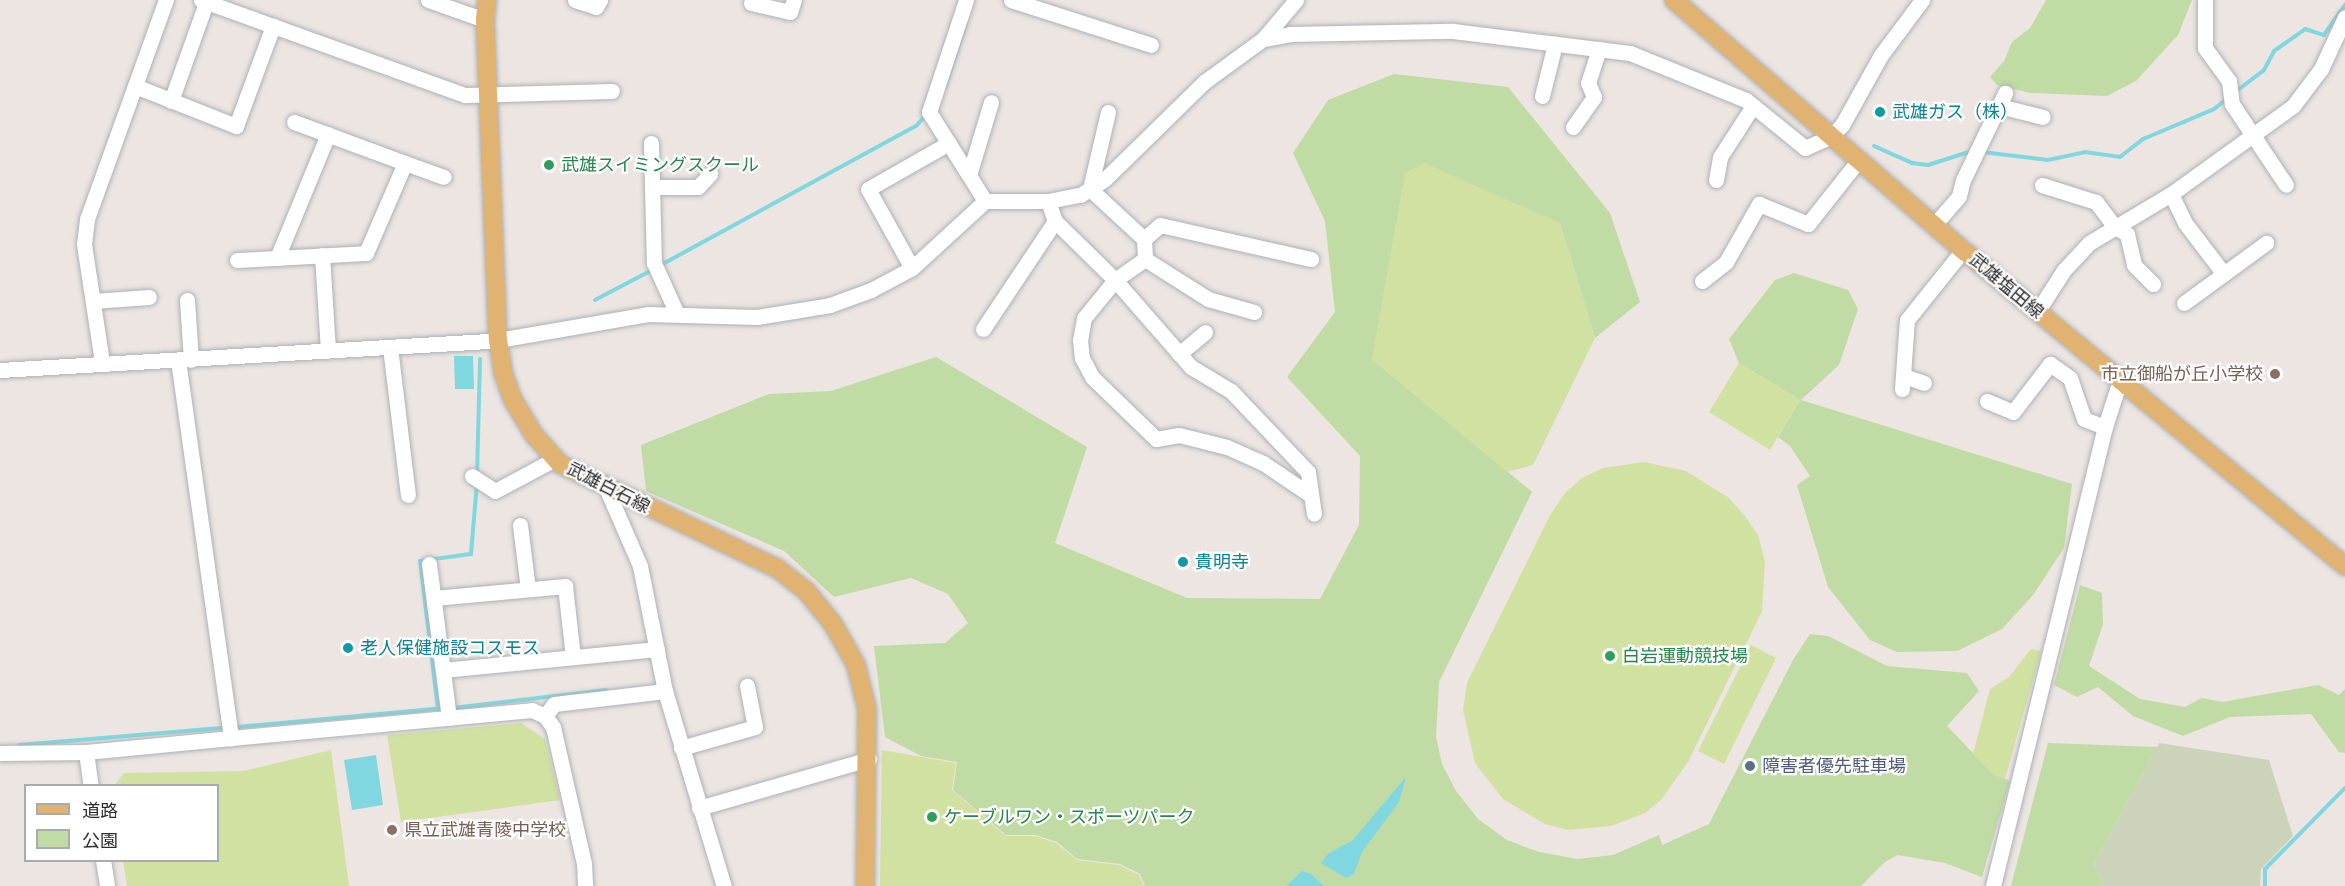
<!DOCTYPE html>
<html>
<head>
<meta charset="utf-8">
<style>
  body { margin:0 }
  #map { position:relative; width:2345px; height:886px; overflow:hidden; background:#ece5e1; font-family:"PT Sans Narrow","Noto Sans JP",sans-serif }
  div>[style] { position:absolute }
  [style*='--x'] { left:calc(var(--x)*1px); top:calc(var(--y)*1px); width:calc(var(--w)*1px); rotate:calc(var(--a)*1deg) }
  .green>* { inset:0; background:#c0dba4 }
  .cemetery>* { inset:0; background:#cbd4ba }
  .pitch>* { inset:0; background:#d1e1a2 }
  .water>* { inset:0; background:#81d7e0 }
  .stream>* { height:4px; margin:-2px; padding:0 2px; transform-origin:2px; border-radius:2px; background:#81d7e0 }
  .roads { filter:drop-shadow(0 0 2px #adb1b7) drop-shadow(0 0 2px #adb1b7) }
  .minor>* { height:15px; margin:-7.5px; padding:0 7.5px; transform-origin:7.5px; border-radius:7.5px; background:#fff }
  .major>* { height:18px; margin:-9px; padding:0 9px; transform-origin:9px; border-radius:9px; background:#e0b372 }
  .dots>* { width:16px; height:16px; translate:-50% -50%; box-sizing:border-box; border:3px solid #fff; border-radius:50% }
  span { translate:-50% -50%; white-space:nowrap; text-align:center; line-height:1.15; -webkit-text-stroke:4.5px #fff; paint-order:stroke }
  .culture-label { font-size:18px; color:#0d838f }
  .left { translate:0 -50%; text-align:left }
  .leisure-label { font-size:18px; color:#27864d }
  .street-label { font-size:18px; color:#2c2c2c }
  .education-label { font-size:18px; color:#785e54 }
  .right { translate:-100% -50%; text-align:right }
  .service-label { font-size:18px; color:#4e5e75 }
  .legend { position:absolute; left:24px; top:784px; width:195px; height:78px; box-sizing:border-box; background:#fff; border:2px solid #ababab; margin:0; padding:8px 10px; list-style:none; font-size:18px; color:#2c2c2c }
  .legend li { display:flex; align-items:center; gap:12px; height:30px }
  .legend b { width:30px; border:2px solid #ababab }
</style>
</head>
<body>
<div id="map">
  <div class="green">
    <i style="clip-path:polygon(2046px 0,2192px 0,2178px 35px,2136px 81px,2107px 96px,2030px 93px,1997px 85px,1990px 77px,2004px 61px,2012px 42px,2030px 28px)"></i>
    <i style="clip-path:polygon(1394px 74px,1508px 87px,1610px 213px,1640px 302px,1595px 338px,1560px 223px,1372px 359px,1532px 492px,1439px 682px,1436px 737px,1442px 764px,1456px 791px,1478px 819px,1507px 840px,1539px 852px,1577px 859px,1613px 855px,1659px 835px,1662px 845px,1709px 824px,1793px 660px,1810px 634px,1828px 636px,1887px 666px,1967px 673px,1979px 691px,1947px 726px,1993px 774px,2010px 781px,1982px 877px,1945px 863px,1898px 855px,1885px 862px,1861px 886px,1145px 886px,1140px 874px,1120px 864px,1077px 859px,1057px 842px,1035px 835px,1006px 835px,953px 790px,957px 762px,921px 756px,885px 737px,874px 646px,945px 643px,968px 623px,948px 594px,911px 578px,834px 597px,784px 551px,646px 491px,641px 445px,769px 394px,831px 391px,936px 357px,1087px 447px,1055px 543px,1187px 598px,1320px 599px,1359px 525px,1360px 456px,1287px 377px,1335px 312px,1325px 221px,1293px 153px,1328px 100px)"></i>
    <i style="clip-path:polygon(1794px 273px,1848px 290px,1858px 309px,1839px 365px,1801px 400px,2072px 484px,2064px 548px,2033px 595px,2002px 629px,1957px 651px,1897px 652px,1870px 640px,1828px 587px,1797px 485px,1810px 476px,1790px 446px,1778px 437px,1800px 400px,1739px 363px,1729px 339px,1775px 280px)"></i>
    <i style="clip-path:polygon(2080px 585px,2102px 593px,2103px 624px,2089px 666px,2140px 699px,2185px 707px,2202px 698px,2222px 702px,2318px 685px,2339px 695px,2345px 689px,2345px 753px,2339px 752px,2311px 714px,2230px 717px,2183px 736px,2133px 716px,2098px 687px,2077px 697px,2054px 685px)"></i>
    <i style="clip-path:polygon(2048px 743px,2157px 747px,2094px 864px,2103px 886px,2011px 886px)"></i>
  </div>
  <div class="cemetery">
    <i style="clip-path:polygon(2159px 743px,2269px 760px,2293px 836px,2261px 869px,2260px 886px,2103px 886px,2094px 864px)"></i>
  </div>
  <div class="pitch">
    <i style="clip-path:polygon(1424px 163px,1560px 223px,1595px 338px,1533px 465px,1507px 472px,1372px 359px,1405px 173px)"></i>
    <i style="clip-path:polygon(1739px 363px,1800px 400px,1770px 450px,1709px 412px)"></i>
    <i style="clip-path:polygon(1644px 462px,1686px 471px,1729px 498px,1745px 516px,1758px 535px,1765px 562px,1762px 611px,1688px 762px,1661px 800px,1645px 813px,1611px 826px,1568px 830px,1545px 824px,1503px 799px,1475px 763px,1463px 710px,1467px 683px,1550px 515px,1565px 493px,1582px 478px,1603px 468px)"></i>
    <i style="clip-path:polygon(1751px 645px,1776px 658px,1724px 764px,1698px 751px)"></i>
    <i style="clip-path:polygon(2031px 649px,2041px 651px,2005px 779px,1993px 774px,1973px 754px,1990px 689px,2009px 677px)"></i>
    <i style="clip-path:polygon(521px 723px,545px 739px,560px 800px,401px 822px,387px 735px)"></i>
    <i style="clip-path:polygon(331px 750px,349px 886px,127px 886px,123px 861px,218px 860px,218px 786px,115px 785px,124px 773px,244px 771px)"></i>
    <i style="clip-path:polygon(882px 750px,956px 763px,952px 790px,1006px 836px,1035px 836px,1056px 843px,1077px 860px,1119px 865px,1139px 875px,1144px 886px,880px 886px)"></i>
  </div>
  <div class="water">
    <i style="clip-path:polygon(454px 356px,473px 356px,474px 389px,455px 389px)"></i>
    <i style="clip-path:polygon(376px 755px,383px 805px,352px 810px,344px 760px)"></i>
    <i style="clip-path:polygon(1406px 777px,1399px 802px,1362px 852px,1354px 874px,1346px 878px,1321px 863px,1329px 853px,1352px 841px)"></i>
    <i style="clip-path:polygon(1302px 871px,1311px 874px,1324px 886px,1286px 886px)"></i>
  </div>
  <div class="stream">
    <i style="--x:945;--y:87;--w:67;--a:-71.8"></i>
    <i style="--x:2235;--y:92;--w:36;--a:-37"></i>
    <i style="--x:2264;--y:70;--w:21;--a:-62"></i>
    <i style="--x:2274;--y:51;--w:38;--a:-35"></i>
    <i style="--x:2305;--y:29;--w:20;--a:18"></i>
    <i style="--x:2324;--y:35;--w:37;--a:-55"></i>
    <i style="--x:1874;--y:146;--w:42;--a:24.1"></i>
    <i style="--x:1912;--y:163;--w:16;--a:7"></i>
    <i style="--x:1928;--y:165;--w:46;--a:-17.7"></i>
    <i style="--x:1982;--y:152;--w:66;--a:6.9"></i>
    <i style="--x:2048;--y:160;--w:38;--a:-12"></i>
    <i style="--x:2085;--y:152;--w:35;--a:8"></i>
    <i style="--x:2120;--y:157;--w:29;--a:-38"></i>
    <i style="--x:2143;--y:139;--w:77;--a:-22.9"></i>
    <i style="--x:2214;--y:109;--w:16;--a:-38"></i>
    <i style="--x:659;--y:266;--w:293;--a:-28.6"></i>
    <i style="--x:916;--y:126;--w:15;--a:-48"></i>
    <i style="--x:595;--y:300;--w:64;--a:-27.8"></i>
    <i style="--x:477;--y:475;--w:116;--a:-88.5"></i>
    <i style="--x:453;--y:708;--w:154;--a:-6.7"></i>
    <i style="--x:438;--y:709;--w:149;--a:-96.9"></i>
    <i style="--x:420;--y:561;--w:51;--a:-7.8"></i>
    <i style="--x:471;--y:554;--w:71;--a:-85.2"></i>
    <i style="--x:237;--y:727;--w:209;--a:-5.2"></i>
    <i style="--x:19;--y:745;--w:203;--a:-4.8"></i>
    <i style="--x:2265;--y:886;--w:17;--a:-90"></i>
    <i style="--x:2265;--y:869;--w:114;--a:-45.4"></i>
  </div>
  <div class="roads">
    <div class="minor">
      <i style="--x:201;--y:0;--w:281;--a:19.8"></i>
      <i style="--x:465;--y:95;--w:147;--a:-1.6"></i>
      <i style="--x:428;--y:0;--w:60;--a:19.3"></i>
      <i style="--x:575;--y:0;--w:22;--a:18"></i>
      <i style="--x:596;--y:7;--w:8;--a:-60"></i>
      <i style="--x:966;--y:0;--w:118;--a:108.3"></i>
      <i style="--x:929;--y:112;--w:105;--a:57.8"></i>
      <i style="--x:1011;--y:0;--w:147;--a:17.8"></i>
      <i style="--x:2205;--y:0;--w:48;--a:90"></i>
      <i style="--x:2205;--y:48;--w:41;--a:54"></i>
      <i style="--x:2229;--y:81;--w:23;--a:83"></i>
      <i style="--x:2232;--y:104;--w:97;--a:56.3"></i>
      <i style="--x:751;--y:3;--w:40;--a:13"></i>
      <i style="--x:790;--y:12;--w:13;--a:-72"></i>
      <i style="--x:1263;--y:39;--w:27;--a:-10"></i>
      <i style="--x:1290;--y:34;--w:163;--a:-1.1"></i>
      <i style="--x:1453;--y:31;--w:178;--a:7.1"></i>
      <i style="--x:1630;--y:53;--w:125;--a:22.1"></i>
      <i style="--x:1746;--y:100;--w:76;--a:39.1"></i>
      <i style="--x:1805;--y:148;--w:27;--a:-24"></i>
      <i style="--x:1830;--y:137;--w:17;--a:-45"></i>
      <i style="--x:1842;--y:125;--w:80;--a:-60.9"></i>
      <i style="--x:1881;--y:55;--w:69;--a:-53.3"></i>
      <i style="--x:135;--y:86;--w:109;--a:21.6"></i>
      <i style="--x:236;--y:126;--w:107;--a:-69.7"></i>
      <i style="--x:1542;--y:96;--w:54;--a:-76"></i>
      <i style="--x:171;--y:101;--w:107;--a:-70.4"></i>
      <i style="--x:1999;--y:106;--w:45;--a:14"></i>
      <i style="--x:1108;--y:112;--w:79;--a:103.2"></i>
      <i style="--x:1090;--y:189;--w:74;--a:42.8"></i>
      <i style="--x:1144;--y:239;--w:21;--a:-41"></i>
      <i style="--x:1160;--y:225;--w:155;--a:12.7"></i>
      <i style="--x:294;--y:122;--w:118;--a:20.3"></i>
      <i style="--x:1573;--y:127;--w:37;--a:-55"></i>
      <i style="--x:1594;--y:97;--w:15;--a:-113"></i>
      <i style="--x:1588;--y:83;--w:36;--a:-72"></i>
      <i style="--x:651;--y:143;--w:120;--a:88.6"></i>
      <i style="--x:654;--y:263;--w:56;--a:65.7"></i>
      <i style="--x:969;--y:175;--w:76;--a:-73.2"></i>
      <i style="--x:1716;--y:180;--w:23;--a:-80"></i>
      <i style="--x:1720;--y:157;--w:61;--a:-57.1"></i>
      <i style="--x:2042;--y:185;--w:57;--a:17.5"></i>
      <i style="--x:2096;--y:202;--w:31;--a:53"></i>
      <i style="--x:2115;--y:227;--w:14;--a:30"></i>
      <i style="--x:2127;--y:234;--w:32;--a:77"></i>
      <i style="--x:2134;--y:265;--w:27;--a:45"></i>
      <i style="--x:652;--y:187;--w:46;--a:0"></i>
      <i style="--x:698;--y:187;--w:18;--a:-47"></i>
      <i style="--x:2171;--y:194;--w:32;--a:64"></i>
      <i style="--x:2185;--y:223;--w:64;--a:52.6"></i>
      <i style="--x:1048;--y:201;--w:21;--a:71"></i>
      <i style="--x:1055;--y:221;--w:84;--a:44.5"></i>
      <i style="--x:1115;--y:280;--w:116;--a:48.9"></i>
      <i style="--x:1191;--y:367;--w:47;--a:31"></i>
      <i style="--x:1231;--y:391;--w:112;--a:46.5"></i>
      <i style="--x:1308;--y:472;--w:42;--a:81.9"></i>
      <i style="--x:1934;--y:225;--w:38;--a:-49"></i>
      <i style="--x:1959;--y:196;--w:16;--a:-76"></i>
      <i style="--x:1963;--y:180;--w:97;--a:-64.2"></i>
      <i style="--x:1144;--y:239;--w:20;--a:87"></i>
      <i style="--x:1145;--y:259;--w:37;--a:145"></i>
      <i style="--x:1115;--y:280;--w:49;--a:129.2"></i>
      <i style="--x:1084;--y:318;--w:22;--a:100"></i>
      <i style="--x:1080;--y:340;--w:18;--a:84"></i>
      <i style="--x:1082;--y:358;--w:21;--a:62"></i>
      <i style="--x:1092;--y:377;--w:89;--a:44.1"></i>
      <i style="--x:1156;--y:439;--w:23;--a:-10"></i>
      <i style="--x:1179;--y:435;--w:49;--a:14"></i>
      <i style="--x:1227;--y:447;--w:39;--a:24"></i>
      <i style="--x:1263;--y:463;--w:55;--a:34"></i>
      <i style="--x:322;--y:255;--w:96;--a:86.4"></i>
      <i style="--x:277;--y:258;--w:134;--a:-67.6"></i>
      <i style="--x:1145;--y:259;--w:75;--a:32.4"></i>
      <i style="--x:1208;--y:299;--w:48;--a:15.8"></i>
      <i style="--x:237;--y:260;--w:129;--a:-3.1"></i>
      <i style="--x:366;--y:253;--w:98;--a:-66.6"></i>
      <i style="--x:405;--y:163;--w:41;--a:19.7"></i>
      <i style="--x:912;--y:268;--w:90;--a:-119.1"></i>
      <i style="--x:868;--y:189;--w:93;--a:-29.6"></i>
      <i style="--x:1702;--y:281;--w:31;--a:-38"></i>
      <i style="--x:1726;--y:262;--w:67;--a:-60.4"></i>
      <i style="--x:1759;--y:204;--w:53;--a:22.2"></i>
      <i style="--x:1808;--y:224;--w:80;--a:-51.6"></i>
      <i style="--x:187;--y:300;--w:60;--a:86.2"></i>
      <i style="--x:93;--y:301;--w:56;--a:-4.1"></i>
      <i style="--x:2184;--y:303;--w:102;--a:-36.2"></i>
      <i style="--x:2037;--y:312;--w:50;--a:-57.3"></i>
      <i style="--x:2064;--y:270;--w:37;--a:-47"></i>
      <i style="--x:2089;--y:243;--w:96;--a:-30.9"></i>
      <i style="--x:2171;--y:194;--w:150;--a:-35.8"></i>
      <i style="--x:2293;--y:106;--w:46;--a:-52.9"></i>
      <i style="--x:2321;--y:69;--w:57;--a:-65.2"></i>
      <i style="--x:983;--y:329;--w:130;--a:-56.3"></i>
      <i style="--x:390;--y:347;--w:149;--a:83.1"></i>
      <i style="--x:1179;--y:354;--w:34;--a:-40"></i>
      <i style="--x:178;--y:360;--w:382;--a:82"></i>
      <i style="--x:231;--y:738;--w:302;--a:-5.3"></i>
      <i style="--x:532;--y:710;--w:14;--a:25"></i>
      <i style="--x:545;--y:716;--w:14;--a:54"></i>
      <i style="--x:553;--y:727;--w:140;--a:77.2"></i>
      <i style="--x:584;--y:864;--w:22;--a:87"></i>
      <i style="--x:102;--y:362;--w:119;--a:-98.7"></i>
      <i style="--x:84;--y:244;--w:25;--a:-83"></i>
      <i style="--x:87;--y:219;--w:233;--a:-70.2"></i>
      <i style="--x:0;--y:370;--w:499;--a:-3.4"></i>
      <i style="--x:498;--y:340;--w:152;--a:-9.8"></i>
      <i style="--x:648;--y:314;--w:109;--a:1.6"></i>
      <i style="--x:757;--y:317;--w:74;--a:-9.3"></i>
      <i style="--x:830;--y:305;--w:44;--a:-20.1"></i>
      <i style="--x:871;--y:290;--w:47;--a:-28.2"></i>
      <i style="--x:912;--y:268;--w:99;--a:-42.5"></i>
      <i style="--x:985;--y:201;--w:63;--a:0"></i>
      <i style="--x:1048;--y:201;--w:33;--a:-11"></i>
      <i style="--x:1080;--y:195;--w:12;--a:-31"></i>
      <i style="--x:1090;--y:189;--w:18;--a:-34"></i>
      <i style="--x:1105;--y:179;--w:139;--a:-44.4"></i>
      <i style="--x:1204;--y:82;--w:73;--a:-36.1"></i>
      <i style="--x:1263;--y:39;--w:51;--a:-49.8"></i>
      <i style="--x:1904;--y:376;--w:21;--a:19"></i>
      <i style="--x:1902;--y:389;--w:69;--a:-85.9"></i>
      <i style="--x:1907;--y:320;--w:90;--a:-51.3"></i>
      <i style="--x:1987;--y:401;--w:28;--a:23"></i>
      <i style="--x:2013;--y:412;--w:61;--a:-52.4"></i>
      <i style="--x:2050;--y:364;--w:24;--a:35"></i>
      <i style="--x:2070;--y:378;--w:43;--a:71.1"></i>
      <i style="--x:2084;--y:419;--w:22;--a:21"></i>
      <i style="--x:472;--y:476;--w:27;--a:33"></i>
      <i style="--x:495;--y:491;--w:68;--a:-28.1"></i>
      <i style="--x:607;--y:490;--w:83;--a:66.5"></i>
      <i style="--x:640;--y:566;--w:127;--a:78.7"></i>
      <i style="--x:665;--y:691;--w:204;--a:73.2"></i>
      <i style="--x:520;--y:525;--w:64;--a:82.9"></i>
      <i style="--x:429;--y:564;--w:155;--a:82.6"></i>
      <i style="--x:434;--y:598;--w:132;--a:-5.2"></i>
      <i style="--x:565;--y:586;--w:71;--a:83.6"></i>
      <i style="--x:443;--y:670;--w:215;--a:-5.6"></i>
      <i style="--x:545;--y:716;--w:15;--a:-53"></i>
      <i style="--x:554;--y:704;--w:112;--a:-6.7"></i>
      <i style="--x:681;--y:748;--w:77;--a:-15.8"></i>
      <i style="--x:755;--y:727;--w:42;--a:-101"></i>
      <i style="--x:86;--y:752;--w:34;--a:82"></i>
      <i style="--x:0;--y:753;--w:86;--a:-0.7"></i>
      <i style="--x:86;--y:752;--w:146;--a:-5.5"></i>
      <i style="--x:699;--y:808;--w:177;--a:-16.1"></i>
      <i style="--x:103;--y:860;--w:26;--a:81"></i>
      <i style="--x:1993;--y:886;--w:472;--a:-76.3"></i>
      <i style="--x:2105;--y:427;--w:49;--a:-72.3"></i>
    </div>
    <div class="major">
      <i style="--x:487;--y:0;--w:20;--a:96"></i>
      <i style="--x:485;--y:20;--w:320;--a:87.7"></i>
      <i style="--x:498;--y:340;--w:33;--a:81"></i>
      <i style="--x:503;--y:373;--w:29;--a:70"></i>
      <i style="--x:513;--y:400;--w:41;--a:59"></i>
      <i style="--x:534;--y:435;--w:39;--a:48"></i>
      <i style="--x:560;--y:464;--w:242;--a:25.7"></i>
      <i style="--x:778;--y:569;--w:37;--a:38"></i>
      <i style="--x:807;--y:592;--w:41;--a:50.9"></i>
      <i style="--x:833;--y:624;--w:47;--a:60.7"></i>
      <i style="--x:856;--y:665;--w:45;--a:76"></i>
      <i style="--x:867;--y:709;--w:177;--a:90.6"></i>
      <i style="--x:1674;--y:0;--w:382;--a:40.9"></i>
      <i style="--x:1963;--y:250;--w:496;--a:39.6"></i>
    </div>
  </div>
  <div class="dots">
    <i style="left:1880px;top:112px;background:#0f9aa8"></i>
    <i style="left:549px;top:165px;background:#2e9e5b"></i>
    <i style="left:2275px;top:374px;background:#8d6e63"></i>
    <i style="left:1183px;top:562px;background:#0f9aa8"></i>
    <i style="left:348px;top:648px;background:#0f9aa8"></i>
    <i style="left:1610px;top:656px;background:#2e9e5b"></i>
    <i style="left:1750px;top:766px;background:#5c6f8a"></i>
    <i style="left:932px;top:817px;background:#2e9e5b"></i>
    <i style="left:392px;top:830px;background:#8d6e63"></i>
  </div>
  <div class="culture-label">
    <span class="left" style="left:1892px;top:112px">武雄ガス（株）</span>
    <span class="left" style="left:1195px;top:562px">貴明寺</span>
    <span class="left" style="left:360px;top:648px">老人保健施設コスモス</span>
  </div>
  <div class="leisure-label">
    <span class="left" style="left:561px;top:165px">武雄スイミングスクール</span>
    <span class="left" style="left:1622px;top:656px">白岩運動競技場</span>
    <span class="left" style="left:944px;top:817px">ケーブルワン・スポーツパーク</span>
  </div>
  <div class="street-label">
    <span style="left:2006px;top:286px;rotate:40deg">武雄塩田線</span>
    <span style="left:608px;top:488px;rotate:27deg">武雄白石線</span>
  </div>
  <div class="education-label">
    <span class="right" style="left:2263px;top:374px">市立御船が丘小学校</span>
    <span class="left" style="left:404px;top:830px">県立武雄青陵中学校</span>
  </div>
  <div class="service-label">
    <span class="left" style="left:1762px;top:766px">障害者優先駐車場</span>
  </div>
  <ul class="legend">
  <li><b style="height:8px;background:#e0b372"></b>道路</li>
  <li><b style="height:16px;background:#c0dba4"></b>公園</li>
  </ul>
</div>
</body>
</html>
